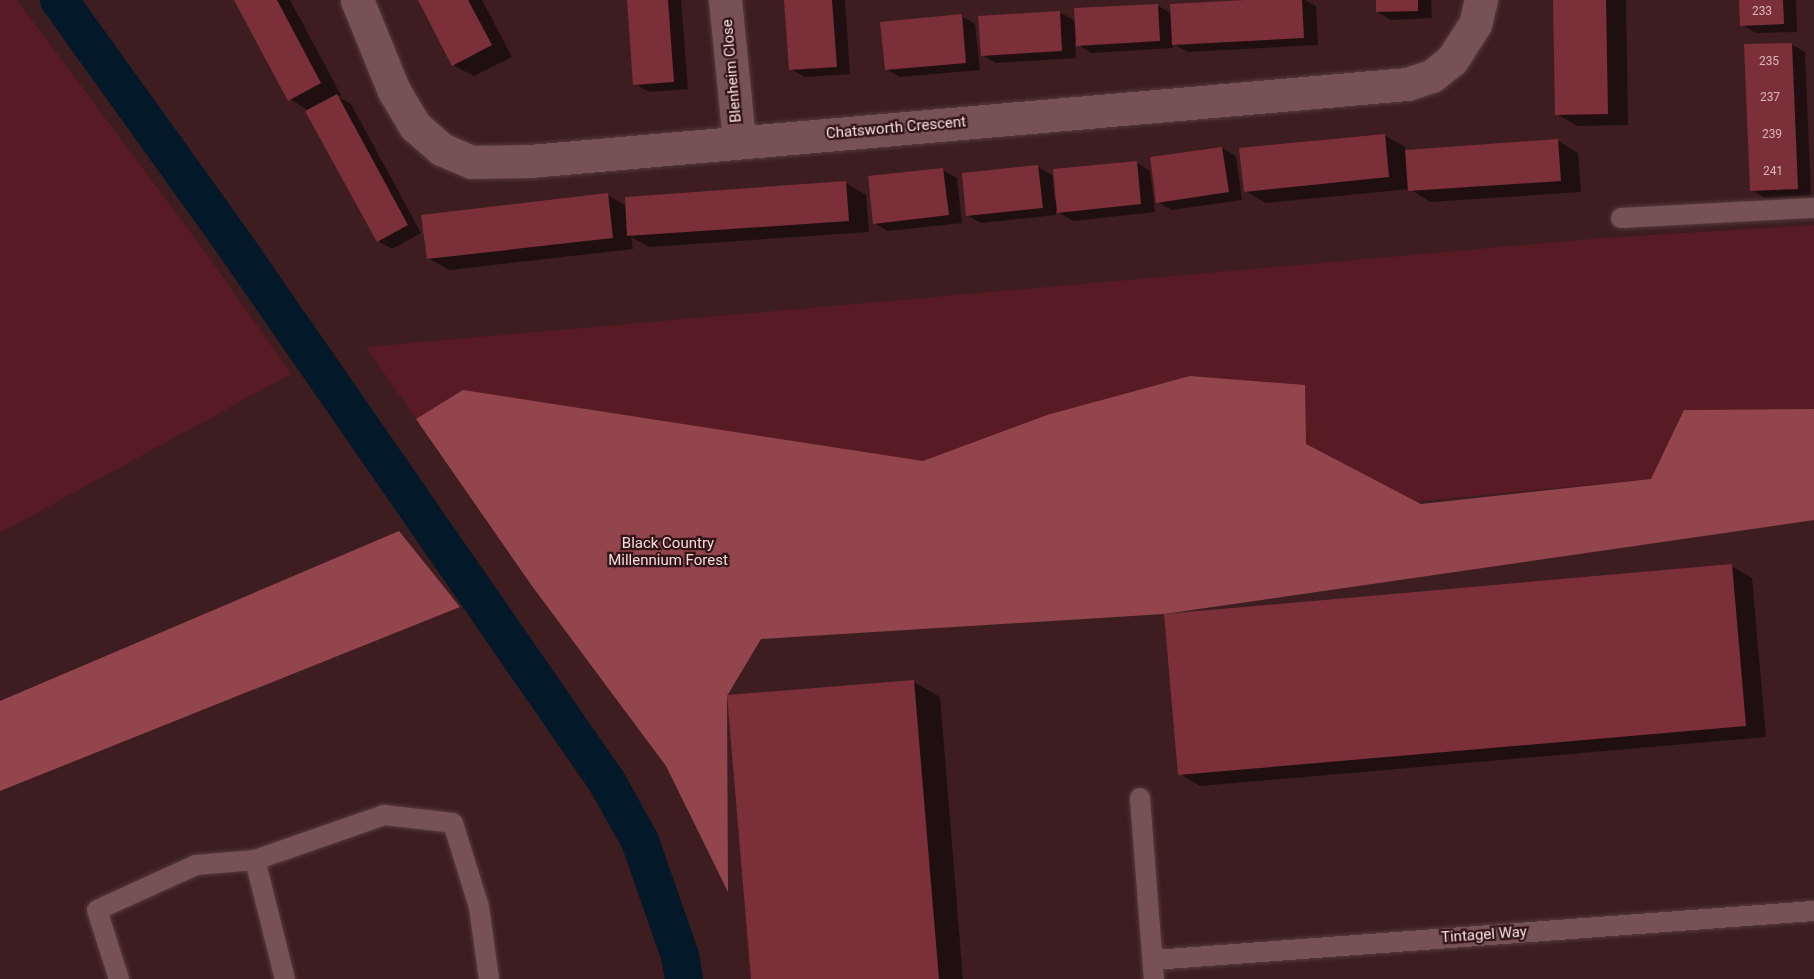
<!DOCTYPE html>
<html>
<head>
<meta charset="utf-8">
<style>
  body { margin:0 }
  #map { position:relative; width:1814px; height:979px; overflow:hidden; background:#3d1d1f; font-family:Roboto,sans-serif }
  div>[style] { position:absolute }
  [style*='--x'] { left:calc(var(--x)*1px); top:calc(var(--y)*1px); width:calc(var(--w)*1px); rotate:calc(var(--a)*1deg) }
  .green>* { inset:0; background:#581a23 }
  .forest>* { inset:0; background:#93454d }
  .shadow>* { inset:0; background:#0007 }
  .canal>* { height:38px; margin:-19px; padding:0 19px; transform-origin:19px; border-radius:19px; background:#031828 }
  .building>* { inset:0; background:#7b2f39 }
  .roads { filter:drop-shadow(0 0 2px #563b3e) drop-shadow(0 0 2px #563b3e) }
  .lane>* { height:20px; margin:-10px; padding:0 10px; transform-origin:10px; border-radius:10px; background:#775254 }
  .street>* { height:33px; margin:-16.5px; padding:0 16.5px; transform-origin:16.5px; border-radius:16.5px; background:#775254 }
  span { translate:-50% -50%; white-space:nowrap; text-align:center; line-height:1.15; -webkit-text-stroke:4.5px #321316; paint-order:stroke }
  .number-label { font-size:12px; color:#dab6b9 }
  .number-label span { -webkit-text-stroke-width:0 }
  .street-label { font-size:15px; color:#fae3e4 }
  .park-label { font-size:15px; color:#f3dbdc }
</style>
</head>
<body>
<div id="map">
  <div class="green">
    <i style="clip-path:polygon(0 0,17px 0,206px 253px,291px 374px,0 533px)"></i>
    <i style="clip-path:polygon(1814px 225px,1814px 409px,1684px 410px,1651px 479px,532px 586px,366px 347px,1604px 238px)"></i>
  </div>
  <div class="forest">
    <i style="clip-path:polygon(1190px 376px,1305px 385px,1306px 444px,1421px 504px,1651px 479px,1684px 410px,1814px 409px,1814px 520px,1164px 614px,761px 639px,727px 696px,728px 892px,666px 766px,532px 586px,416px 419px,463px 390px,923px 461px,1047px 415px)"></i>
    <i style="clip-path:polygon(399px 531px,460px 607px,0 791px,0 701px)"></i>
  </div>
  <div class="shadow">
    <i style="clip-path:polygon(236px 0,290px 0,341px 95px,338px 97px,351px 104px,421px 233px,392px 249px,378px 241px,309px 111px,290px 99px)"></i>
    <i style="clip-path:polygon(419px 0,482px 0,512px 57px,474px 76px,453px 65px)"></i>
    <i style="clip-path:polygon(629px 0,681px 0,688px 89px,649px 92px,635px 84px)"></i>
    <i style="clip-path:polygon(786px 0,845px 0,850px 74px,805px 77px,791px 69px)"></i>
    <i style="clip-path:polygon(1271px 0,1305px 0,1316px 6px,1318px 45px,1188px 52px,1173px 44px,1173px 48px,1091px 53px,1075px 43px,1076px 58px,996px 63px,982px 55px,1060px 12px,1076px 22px,1157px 5px,1172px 14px)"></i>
    <i style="clip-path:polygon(1377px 0,1431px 0,1432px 18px,1391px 20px,1377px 12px)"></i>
    <i style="clip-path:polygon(1555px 0,1626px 0,1628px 125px,1577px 126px,1557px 114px)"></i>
    <i style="clip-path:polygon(1741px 0,1796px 0,1797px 32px,1756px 33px,1742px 25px)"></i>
    <i style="clip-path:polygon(961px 16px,975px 24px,980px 70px,900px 77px,886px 69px)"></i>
    <i style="clip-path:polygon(1791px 44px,1805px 52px,1811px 196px,1765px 198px,1751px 190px)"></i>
    <i style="clip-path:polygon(1384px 135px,1405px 147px,1406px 152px,1558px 141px,1578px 153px,1581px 192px,1430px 202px,1410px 189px,1266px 203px,1245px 191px)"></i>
    <i style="clip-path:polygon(1222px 148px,1236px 156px,1242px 200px,1172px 210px,1158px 202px)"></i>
    <i style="clip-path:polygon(1136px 162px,1150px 171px,1155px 212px,1073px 221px,1056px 211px,1056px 215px,981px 223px,967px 215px,1038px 167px,1052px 175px,1055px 201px)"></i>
    <i style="clip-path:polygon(943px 170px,957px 178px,962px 223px,888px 231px,874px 223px)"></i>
    <i style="clip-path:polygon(846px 183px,866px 195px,869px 232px,649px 247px,631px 237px,633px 249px,449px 270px,428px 258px,607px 195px,627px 206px)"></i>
    <i style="clip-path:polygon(1731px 566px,1752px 578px,1766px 737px,1200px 786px,1180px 774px)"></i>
    <i style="clip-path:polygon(914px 682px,940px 697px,963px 979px,752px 979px)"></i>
  </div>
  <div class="canal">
    <i style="--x:59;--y:0;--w:289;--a:54.3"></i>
    <i style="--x:228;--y:235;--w:665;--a:55.28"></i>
    <i style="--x:607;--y:782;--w:68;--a:60.8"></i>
    <i style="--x:640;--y:841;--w:122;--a:70.8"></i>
    <i style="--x:680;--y:956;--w:23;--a:80"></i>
  </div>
  <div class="building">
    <i style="clip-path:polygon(234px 0,277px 0,321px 83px,288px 101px)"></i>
    <i style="clip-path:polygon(418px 0,468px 0,492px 45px,452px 66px)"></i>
    <i style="clip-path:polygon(627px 0,668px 0,674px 82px,633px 85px)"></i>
    <i style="clip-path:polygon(784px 0,832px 0,837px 67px,789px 70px)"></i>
    <i style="clip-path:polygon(1245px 0,1302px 0,1304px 38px,1172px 45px,1170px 4px)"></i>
    <i style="clip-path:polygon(1376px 0,1418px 0,1418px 11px,1376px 12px)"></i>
    <i style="clip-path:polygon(1553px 0,1606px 0,1608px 114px,1555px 115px)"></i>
    <i style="clip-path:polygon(1739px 0,1783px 0,1784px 24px,1740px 26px)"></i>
    <i style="clip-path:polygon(1158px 4px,1160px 41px,1076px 46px,1074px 8px)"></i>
    <i style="clip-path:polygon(1060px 11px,1062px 51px,981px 56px,978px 16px)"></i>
    <i style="clip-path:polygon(962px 14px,966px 63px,885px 70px,880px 22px)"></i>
    <i style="clip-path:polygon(1792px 43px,1798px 189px,1750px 191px,1744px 44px)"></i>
    <i style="clip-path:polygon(337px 94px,408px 225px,377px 242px,305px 111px)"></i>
    <i style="clip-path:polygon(1385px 134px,1389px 177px,1244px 192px,1239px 148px)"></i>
    <i style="clip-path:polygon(1558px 139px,1561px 181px,1408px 191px,1405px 150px)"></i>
    <i style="clip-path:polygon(1222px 147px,1229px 192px,1156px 203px,1150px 157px)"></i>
    <i style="clip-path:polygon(1137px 161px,1141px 204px,1057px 213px,1053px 169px)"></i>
    <i style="clip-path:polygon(1038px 165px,1043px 208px,966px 216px,962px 173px)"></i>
    <i style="clip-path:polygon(943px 168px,949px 215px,873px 224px,868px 176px)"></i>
    <i style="clip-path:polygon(846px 181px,849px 221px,627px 236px,625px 197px)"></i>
    <i style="clip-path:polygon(608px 193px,613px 238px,427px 259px,421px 215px)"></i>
    <i style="clip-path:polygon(1732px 564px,1746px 726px,1178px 775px,1164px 614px)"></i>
    <i style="clip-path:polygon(914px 680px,939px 979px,751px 979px,727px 695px)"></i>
  </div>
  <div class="roads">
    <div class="lane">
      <i style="--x:1621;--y:218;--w:193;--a:-3"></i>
      <i style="--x:1140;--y:798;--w:182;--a:85.6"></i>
      <i style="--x:255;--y:860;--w:123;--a:75.9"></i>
      <i style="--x:1154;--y:960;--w:662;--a:-4.25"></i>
      <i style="--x:119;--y:979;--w:72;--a:-107.7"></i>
      <i style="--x:97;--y:910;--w:109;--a:-24.4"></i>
      <i style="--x:196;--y:865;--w:59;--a:-4.8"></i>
      <i style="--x:255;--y:860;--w:137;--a:-19.2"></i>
      <i style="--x:384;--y:815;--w:69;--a:6.6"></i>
      <i style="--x:453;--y:823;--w:88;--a:72.8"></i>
      <i style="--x:479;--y:907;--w:73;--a:82.1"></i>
    </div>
    <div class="street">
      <i style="--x:357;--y:0;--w:98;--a:67.9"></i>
      <i style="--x:394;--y:91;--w:41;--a:59"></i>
      <i style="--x:415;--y:126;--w:35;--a:41"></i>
      <i style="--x:441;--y:149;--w:33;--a:23"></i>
      <i style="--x:471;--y:162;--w:59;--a:-1"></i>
      <i style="--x:530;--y:161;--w:880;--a:-5.02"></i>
      <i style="--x:1407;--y:84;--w:26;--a:-18"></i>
      <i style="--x:1432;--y:76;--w:26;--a:-39"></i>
      <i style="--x:1452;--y:60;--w:43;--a:-57.4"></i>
      <i style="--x:1475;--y:24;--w:25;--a:-76"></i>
      <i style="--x:725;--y:0;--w:142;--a:84.3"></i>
    </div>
  </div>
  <div class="number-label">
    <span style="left:1762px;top:12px">233</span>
    <span style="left:1769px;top:62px">235</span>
    <span style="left:1770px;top:98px">237</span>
    <span style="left:1772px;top:135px">239</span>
    <span style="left:1773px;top:172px">241</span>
  </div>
  <div class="street-label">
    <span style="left:732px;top:71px;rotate:-95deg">Blenheim Close</span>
    <span style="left:896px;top:128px;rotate:-5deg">Chatsworth Crescent</span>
    <span style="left:1484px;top:935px;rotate:-4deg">Tintagel Way</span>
  </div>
  <div class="park-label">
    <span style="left:668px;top:552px">Black Country<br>Millennium Forest</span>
  </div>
</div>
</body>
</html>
